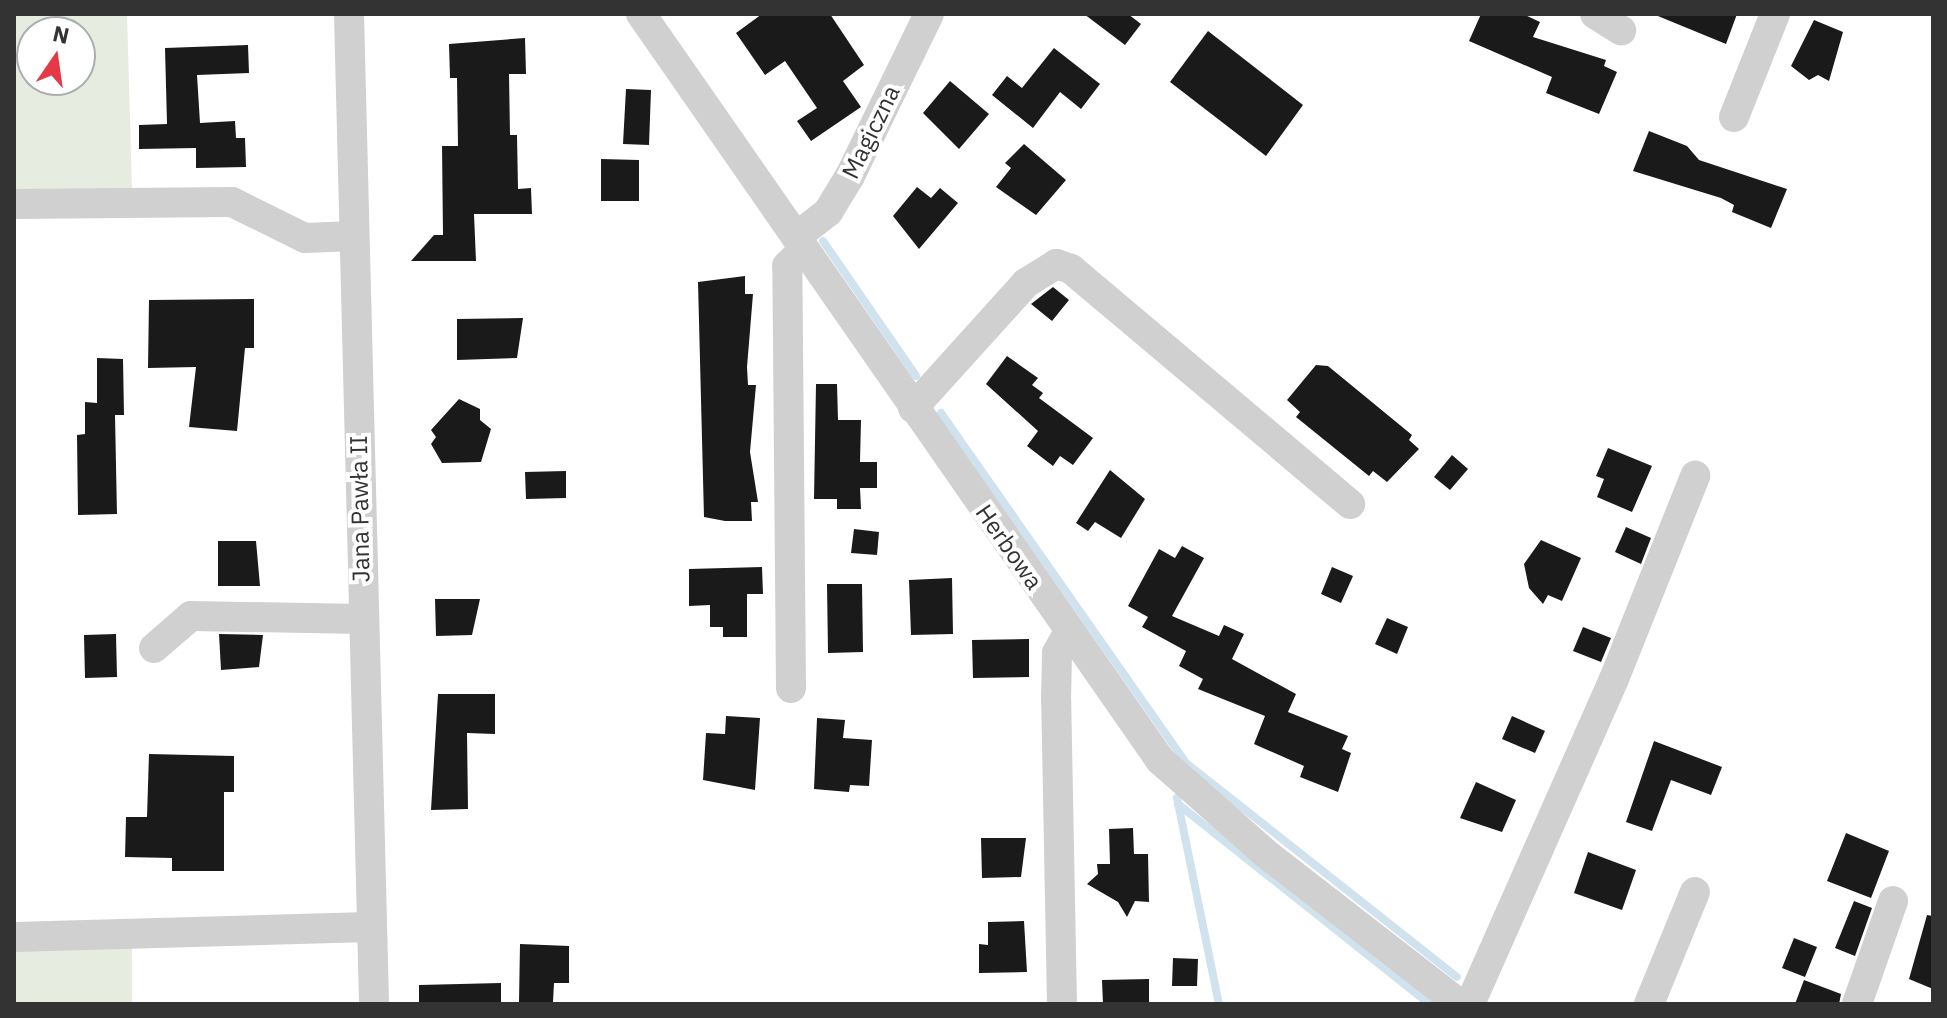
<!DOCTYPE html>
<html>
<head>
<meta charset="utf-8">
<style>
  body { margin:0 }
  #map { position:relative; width:1947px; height:1018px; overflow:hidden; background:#fff; font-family:"IBM Plex Sans",sans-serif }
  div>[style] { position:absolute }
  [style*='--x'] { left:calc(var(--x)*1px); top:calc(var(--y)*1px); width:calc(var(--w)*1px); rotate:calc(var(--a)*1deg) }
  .green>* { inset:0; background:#e6ecdf }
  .stream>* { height:8px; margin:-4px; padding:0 4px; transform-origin:4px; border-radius:4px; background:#cfe2ee }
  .building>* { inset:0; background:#1a1a1a }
  .minor>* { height:30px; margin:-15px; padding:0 15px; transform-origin:15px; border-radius:15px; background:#d0d0d0 }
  span { translate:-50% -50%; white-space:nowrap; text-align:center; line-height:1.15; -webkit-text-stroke:8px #fff; paint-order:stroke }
  .street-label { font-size:24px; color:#333 }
  .frame { position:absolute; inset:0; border:16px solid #333; pointer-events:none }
  .north { position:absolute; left:16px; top:16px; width:80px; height:80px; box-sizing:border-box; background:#fff; border:2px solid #adadad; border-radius:50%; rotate:13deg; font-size:22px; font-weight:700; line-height:32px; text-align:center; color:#333 }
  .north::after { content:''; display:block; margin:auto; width:28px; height:36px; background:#e63946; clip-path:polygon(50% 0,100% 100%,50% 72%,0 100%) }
</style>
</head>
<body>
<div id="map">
  <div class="green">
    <i style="clip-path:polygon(evenodd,14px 14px,127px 14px,132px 189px,14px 192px,14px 14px,32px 32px,80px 32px,80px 80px,32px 80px,32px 32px)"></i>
    <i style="clip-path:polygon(132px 944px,132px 1004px,14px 1004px,14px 948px)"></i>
  </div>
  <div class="stream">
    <i style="--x:823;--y:241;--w:164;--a:55.4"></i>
    <i style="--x:941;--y:413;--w:427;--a:55"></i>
    <i style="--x:1186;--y:763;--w:345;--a:38.3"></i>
    <i style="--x:1177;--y:798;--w:210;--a:78.5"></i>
    <i style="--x:1178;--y:804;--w:321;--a:38.5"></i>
  </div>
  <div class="building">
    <i style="clip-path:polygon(762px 14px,830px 14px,864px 65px,843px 81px,861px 107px,811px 141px,797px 121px,817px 108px,785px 61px,765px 75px,736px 33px)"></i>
    <i style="clip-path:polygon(1084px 14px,1128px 14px,1141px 24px,1125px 45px)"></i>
    <i style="clip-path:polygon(1481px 14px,1523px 14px,1540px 22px,1533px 37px,1606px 60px,1604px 66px,1617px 72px,1599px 114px,1546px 93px,1552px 77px,1469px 41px)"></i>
    <i style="clip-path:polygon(1653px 14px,1737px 14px,1726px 44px)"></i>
    <i style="clip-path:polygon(1814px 20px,1843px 32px,1829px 81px,1818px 75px,1809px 80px,1791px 66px)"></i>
    <i style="clip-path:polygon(1208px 31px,1303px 105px,1266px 156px,1170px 82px)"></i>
    <i style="clip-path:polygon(525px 38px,526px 74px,509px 74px,510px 135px,517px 135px,518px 189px,531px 188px,532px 214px,474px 214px,476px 261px,411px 261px,434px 235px,443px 235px,442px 146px,458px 146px,457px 78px,450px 78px,449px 44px)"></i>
    <i style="clip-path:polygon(248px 45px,249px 73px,197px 75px,200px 123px,235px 121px,236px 138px,245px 138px,246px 167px,196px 168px,196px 148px,139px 149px,139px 125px,167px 124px,165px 48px)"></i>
    <i style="clip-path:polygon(1054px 48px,1100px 84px,1081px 109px,1060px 92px,1033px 128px,992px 95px,1007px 76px,1022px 88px)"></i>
    <i style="clip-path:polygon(950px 81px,989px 114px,959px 149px,923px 113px)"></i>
    <i style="clip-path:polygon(626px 89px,651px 90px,649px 145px,623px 144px)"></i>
    <i style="clip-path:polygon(1649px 131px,1687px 146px,1699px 160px,1787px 189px,1771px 228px,1732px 212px,1734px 205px,1721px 198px,1633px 171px)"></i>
    <i style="clip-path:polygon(1024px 144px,1066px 180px,1036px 215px,996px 187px,1011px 168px,1005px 163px)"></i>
    <i style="clip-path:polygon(601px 159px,639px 160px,639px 201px,601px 201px)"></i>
    <i style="clip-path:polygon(917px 187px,931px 198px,940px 188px,958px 203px,919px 249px,893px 216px)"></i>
    <i style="clip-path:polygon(745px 276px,745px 294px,753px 294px,747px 367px,748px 385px,756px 385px,750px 452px,758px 502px,751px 502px,752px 521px,725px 521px,704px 517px,698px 282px)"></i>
    <i style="clip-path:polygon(1053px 287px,1069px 300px,1052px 321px,1031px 304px)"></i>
    <i style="clip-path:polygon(254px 299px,254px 348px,245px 348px,237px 431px,189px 427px,196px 367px,148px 368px,149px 300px)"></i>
    <i style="clip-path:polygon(523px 318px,517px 358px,457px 360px,457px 319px)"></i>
    <i style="clip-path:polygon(1007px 356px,1038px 378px,1032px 385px,1043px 393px,1039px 398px,1093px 438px,1073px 465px,1060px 456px,1053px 466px,1027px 446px,1038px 431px,986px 384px)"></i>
    <i style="clip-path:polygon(97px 358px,123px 359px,124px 415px,115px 415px,117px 514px,78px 515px,77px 435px,85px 434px,85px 402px,97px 403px)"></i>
    <i style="clip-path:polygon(1316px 365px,1328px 366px,1412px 435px,1409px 440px,1419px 449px,1387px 482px,1373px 471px,1369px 476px,1296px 417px,1300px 412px,1287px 400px)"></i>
    <i style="clip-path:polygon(816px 384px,837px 384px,838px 420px,861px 420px,860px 462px,877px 462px,877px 488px,860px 488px,861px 509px,837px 509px,837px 499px,814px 499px)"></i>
    <i style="clip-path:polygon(459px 399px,480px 409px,480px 420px,491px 429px,481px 462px,442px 463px,431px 444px,436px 437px,431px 430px)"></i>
    <i style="clip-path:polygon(1608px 448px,1652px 466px,1632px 512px,1597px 497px,1604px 479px,1596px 476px)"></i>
    <i style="clip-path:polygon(1452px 455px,1468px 469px,1450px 490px,1434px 477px)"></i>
    <i style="clip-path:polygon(1110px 470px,1145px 499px,1121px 538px,1095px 522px,1088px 531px,1076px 523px)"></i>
    <i style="clip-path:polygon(566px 471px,566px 498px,526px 499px,525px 472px)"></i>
    <i style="clip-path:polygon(1626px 527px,1651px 538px,1641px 564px,1615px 552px)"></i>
    <i style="clip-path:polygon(854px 529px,879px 532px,877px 555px,851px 553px)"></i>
    <i style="clip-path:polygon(1541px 540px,1581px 558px,1562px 601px,1548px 595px,1543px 604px,1529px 588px,1524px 564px)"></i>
    <i style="clip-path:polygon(218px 541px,256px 541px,260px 586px,218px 586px)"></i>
    <i style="clip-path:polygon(1182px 546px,1204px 558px,1172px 616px,1219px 636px,1224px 625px,1244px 634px,1232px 659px,1296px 694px,1288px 712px,1348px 736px,1342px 749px,1351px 753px,1338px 792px,1300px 777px,1304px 766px,1254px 744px,1265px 716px,1198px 689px,1203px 679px,1179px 666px,1186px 651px,1142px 627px,1148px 617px,1128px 606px,1159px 549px,1175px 558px)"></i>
    <i style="clip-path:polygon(762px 567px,763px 594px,747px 594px,747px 637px,723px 637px,723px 627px,710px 627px,710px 605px,689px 606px,689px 569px)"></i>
    <i style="clip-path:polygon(1332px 567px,1353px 576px,1341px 603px,1321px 594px)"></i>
    <i style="clip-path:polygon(952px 578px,953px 634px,911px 635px,909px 580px)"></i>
    <i style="clip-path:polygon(827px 584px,862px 584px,863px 652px,828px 653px)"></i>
    <i style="clip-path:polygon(435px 599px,480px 599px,472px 635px,436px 636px)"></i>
    <i style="clip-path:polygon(1387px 618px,1408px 627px,1397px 654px,1375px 644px)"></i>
    <i style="clip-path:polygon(1583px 627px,1611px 638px,1601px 662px,1573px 651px)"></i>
    <i style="clip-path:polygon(116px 634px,117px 677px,85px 678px,84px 635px)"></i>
    <i style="clip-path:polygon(219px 634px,263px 635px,259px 667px,221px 670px)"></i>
    <i style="clip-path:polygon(1029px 639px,1029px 677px,973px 678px,972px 640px)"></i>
    <i style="clip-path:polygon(438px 694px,495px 694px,495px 734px,467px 733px,468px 809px,431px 810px)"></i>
    <i style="clip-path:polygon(726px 716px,760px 718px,755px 790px,703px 780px,706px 733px,725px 734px)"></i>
    <i style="clip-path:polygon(1512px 716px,1545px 731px,1535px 753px,1502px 739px)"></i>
    <i style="clip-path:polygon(817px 718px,845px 720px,843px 738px,872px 740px,869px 786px,850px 785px,849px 792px,814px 789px)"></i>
    <i style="clip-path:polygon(1654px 741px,1722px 767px,1711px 795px,1671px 780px,1652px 831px,1626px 822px)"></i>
    <i style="clip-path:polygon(149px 754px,234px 756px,234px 792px,224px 792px,224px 871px,172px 871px,172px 858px,125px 857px,126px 817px,147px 817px)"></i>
    <i style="clip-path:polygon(1476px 782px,1516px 800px,1502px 832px,1460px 818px)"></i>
    <i style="clip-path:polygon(1133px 828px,1134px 854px,1148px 854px,1149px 902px,1135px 901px,1127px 917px,1118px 902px,1087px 884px,1098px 874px,1097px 864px,1110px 864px,1109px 829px)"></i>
    <i style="clip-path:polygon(1846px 833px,1889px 851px,1871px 898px,1827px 881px)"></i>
    <i style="clip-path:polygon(981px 838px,1026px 838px,1021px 877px,982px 878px)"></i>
    <i style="clip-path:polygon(1588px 852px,1636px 870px,1622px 910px,1574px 893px)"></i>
    <i style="clip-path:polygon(1854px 901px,1872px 908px,1855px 956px,1835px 948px)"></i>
    <i style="clip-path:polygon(1927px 915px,1933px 916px,1933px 989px,1909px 979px)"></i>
    <i style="clip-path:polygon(1024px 921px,1027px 972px,979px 973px,979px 944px,988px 945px,988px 922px)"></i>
    <i style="clip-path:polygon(1794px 938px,1817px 947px,1805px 977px,1782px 968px)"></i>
    <i style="clip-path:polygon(520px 944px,569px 946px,569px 983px,554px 983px,553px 1002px,519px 1002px)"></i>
    <i style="clip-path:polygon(1173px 958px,1198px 959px,1197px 986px,1172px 986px)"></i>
    <i style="clip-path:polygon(1149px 979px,1149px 1004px,1103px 1004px,1102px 980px)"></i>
    <i style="clip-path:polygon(1804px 980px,1841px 994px,1839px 1004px,1795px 1004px)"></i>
    <i style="clip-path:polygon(501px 983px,501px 1004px,419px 1004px,419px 985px)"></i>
  </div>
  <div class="minor">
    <i style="--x:349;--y:14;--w:990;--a:88.55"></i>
    <i style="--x:641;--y:14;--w:909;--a:55.17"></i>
    <i style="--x:1160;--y:760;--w:140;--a:41.5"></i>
    <i style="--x:1265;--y:853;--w:247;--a:37.8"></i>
    <i style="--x:1595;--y:14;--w:31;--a:32"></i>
    <i style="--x:1734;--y:117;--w:111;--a:-68.3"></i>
    <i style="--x:14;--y:204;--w:218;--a:-0.5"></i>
    <i style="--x:232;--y:202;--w:81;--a:26.3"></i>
    <i style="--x:305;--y:238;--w:49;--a:-2.3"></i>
    <i style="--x:796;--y:237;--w:41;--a:-38"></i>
    <i style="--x:828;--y:212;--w:42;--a:-58.6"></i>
    <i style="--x:850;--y:176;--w:180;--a:-64"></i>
    <i style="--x:913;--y:408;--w:169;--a:-47.9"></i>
    <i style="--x:1026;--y:283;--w:36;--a:-32"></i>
    <i style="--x:1056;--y:264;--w:16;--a:18"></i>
    <i style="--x:1071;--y:269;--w:365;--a:40.1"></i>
    <i style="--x:154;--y:648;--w:49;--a:-40.9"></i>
    <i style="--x:191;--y:616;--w:171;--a:1"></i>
    <i style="--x:791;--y:688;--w:422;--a:-90.5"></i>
    <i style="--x:787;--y:266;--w:24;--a:-45"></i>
    <i style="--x:14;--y:937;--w:355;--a:-1.6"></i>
    <i style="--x:1062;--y:1004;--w:303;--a:-91.1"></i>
    <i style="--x:1056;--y:701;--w:48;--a:-88.8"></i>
    <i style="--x:1057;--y:653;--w:23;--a:-61"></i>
    <i style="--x:1470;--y:1004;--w:355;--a:-66.1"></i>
    <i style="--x:1614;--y:679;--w:219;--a:-68.2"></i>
    <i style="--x:1649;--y:1004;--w:121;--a:-67.7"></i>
    <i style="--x:1857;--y:1004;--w:109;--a:-70.7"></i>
  </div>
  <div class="street-label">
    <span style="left:871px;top:132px;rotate:-64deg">Magiczna</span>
    <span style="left:360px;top:509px;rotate:-91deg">Jana Pawła II</span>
    <span style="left:1009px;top:547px;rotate:55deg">Herbowa</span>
  </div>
  <div class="frame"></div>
  <div class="north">N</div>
</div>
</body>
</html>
